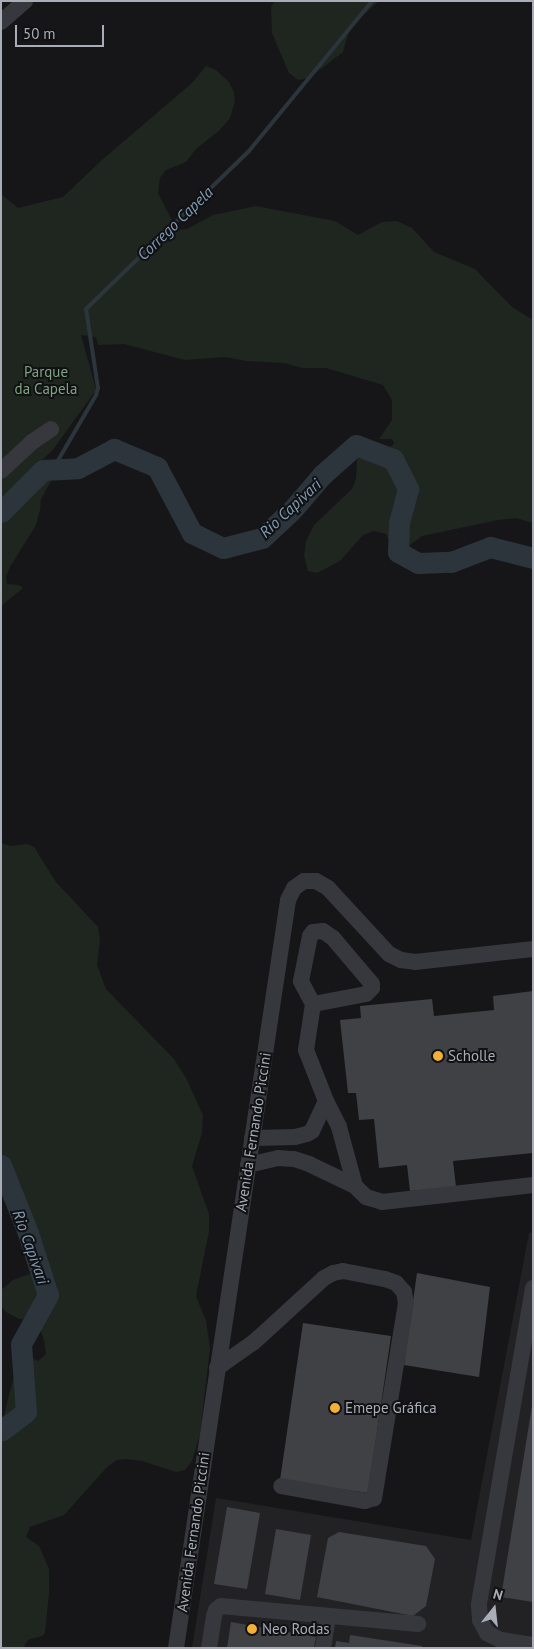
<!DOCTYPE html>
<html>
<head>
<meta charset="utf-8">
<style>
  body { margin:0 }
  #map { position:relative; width:534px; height:1649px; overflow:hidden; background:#161618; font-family:"PT Sans",sans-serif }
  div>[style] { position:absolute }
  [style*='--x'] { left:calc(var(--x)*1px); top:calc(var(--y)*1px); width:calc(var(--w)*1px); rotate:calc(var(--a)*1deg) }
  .built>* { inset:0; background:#222225 }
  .green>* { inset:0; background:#1e261f }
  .stream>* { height:4px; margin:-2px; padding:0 2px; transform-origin:2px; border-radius:2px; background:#2c353c }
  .river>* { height:21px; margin:-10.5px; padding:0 10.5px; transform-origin:10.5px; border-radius:10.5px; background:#2c353c }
  .building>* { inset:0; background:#404145 }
  .minor>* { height:16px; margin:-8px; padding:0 8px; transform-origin:8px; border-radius:8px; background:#37383d }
  .dots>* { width:14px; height:14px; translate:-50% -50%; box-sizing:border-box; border:2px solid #111113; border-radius:50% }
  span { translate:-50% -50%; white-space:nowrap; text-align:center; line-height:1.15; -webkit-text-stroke:4px #111113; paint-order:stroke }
  .park-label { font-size:15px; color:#7fa381 }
  .poi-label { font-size:15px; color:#a8adb8 }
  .left { translate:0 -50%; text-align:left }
  .street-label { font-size:15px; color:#a8adb8 }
  .water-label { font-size:16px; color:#7f9bb3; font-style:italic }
  .frame { position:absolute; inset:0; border:2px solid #a8adb8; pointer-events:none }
  .north { position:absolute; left:469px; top:1584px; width:50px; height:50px; -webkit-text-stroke:4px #111113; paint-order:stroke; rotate:16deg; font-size:14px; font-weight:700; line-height:20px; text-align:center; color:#a8adb8 }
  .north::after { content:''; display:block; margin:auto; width:18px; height:22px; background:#a8adb8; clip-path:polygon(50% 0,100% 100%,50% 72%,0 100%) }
  .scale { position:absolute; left:15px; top:25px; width:89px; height:22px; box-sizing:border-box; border:2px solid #a8adb8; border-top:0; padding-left:6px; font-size:15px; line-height:18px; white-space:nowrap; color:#a8adb8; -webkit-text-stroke:4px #111113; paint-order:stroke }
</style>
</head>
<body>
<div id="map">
  <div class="built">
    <i style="clip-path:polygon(533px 1232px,533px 1648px,192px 1648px,216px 1498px,471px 1540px,529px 1233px)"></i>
  </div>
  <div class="green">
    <i style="clip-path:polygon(275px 1px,379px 1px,350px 27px,343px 52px,309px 78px,298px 80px,289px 73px,272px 33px,271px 7px)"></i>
    <i style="clip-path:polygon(206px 66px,216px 70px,229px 82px,234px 92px,235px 101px,230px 118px,220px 130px,196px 149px,186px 162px,166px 170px,160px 178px,158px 193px,177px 230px,187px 229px,213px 215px,256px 206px,335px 221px,358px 235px,382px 222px,397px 221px,412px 228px,434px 252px,475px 269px,512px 307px,533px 320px,533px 523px,516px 518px,498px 520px,422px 536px,407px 547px,393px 561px,391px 544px,386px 534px,374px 531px,363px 535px,340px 561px,317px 573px,308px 571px,304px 556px,306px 541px,314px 525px,352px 489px,356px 479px,357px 460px,360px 455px,369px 449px,392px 446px,394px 443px,392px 439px,379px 439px,392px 420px,392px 400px,383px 385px,326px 368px,302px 368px,284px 363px,246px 361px,225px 357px,185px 360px,124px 344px,98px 345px,96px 337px,81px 335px,96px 390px,52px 451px,36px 465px,55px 461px,50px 483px,41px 499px,40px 510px,36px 525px,10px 567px,6px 577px,7px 584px,19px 585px,23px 588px,1px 606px,1px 194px,18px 208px,63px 197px,102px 160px,192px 83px)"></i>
    <i style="clip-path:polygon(1px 843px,11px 846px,27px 844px,34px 847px,56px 882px,98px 927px,100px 941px,97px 965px,106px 989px,174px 1059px,186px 1078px,203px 1115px,202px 1133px,192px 1166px,209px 1214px,209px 1231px,196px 1296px,206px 1321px,210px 1348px,200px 1434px,192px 1461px,185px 1470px,176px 1472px,142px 1461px,126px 1459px,117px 1460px,108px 1466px,64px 1515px,30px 1527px,26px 1537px,39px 1546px,49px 1569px,49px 1593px,45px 1633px,42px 1636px,28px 1640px,23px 1648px,1px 1648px,1px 1418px,4px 1415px,19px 1356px,23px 1354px,38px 1361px,46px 1354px,44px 1340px,38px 1323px,34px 1319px,19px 1319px,6px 1312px,1px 1306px,1px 1290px,13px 1280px,41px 1270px,45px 1262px,45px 1250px,39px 1237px,15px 1207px,1px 1172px)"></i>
  </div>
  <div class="stream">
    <i style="--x:53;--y:469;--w:86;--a:-59.8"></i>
    <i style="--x:96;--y:395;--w:7;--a:-74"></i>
    <i style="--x:98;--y:388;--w:80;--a:-98.6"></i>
    <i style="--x:86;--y:309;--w:227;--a:-44.1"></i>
    <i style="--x:249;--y:151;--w:194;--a:-50.6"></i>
  </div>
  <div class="river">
    <i style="--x:1;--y:512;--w:59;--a:-45"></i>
    <i style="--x:43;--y:470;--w:35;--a:-3"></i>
    <i style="--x:78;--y:468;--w:41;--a:-27.8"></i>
    <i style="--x:114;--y:449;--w:47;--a:22.7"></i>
    <i style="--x:157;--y:467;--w:75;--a:62.1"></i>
    <i style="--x:192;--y:533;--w:34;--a:26"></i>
    <i style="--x:223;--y:548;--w:40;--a:-14.4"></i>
    <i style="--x:262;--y:538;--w:42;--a:-43.1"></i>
    <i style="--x:293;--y:509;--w:45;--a:-49.5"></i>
    <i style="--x:322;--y:475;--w:45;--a:-41.4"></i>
    <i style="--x:356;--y:445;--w:40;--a:21"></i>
    <i style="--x:393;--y:459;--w:34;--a:63"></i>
    <i style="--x:408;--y:489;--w:35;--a:105"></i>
    <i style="--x:399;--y:523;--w:29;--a:92"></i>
    <i style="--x:398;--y:552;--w:23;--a:29"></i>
    <i style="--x:418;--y:563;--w:33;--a:-2"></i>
    <i style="--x:451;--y:562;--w:42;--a:-21"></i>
    <i style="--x:490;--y:547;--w:44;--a:14.3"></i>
    <i style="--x:1;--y:1165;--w:73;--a:68.3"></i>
    <i style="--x:28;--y:1233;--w:65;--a:72.1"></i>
    <i style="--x:48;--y:1295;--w:56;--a:118.9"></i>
    <i style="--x:21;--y:1344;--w:68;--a:85.8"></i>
    <i style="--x:26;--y:1412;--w:31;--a:143"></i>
  </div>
  <div class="building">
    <i style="clip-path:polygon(533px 991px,533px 1153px,453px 1161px,456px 1187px,410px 1191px,407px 1165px,379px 1168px,374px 1119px,359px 1120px,356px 1093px,348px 1093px,340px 1020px,361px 1018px,360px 1006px,432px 999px,434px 1016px,494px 1010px,493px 996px)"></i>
    <i style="clip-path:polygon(417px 1273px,490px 1287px,479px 1377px,404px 1365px)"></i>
    <i style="clip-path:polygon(303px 1323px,391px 1336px,368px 1493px,280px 1480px)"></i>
    <i style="clip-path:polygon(532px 1406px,533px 1407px,533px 1602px,501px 1597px)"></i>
    <i style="clip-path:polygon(227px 1507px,260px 1513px,247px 1589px,214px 1584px)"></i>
    <i style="clip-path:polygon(276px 1529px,311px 1535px,300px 1600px,265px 1594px)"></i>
    <i style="clip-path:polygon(339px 1532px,426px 1546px,435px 1559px,426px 1606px,413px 1616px,317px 1597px,328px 1538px)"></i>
    <i style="clip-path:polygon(231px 1622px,316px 1637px,314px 1648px,227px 1648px)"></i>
    <i style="clip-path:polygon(350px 1635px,422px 1646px,422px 1648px,335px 1648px,336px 1641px,349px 1643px)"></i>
  </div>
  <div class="minor">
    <i style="--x:1;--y:22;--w:32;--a:-41"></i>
    <i style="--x:1;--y:471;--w:42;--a:-43.1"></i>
    <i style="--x:32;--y:442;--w:23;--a:-34"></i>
    <i style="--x:326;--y:1101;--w:29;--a:63"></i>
    <i style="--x:339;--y:1127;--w:61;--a:74.8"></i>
    <i style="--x:252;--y:1138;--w:43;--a:-1.3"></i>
    <i style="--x:295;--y:1137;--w:12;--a:-14"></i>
    <i style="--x:307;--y:1134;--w:6;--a:-31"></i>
    <i style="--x:312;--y:1131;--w:33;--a:-65"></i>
    <i style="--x:326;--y:1101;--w:55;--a:-111.4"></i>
    <i style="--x:306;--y:1050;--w:47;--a:-81.3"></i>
    <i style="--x:313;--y:1004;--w:26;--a:-118"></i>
    <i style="--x:301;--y:981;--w:46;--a:-78.7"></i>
    <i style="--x:310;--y:936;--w:5;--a:-53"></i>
    <i style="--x:313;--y:932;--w:10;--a:-6"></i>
    <i style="--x:323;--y:931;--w:12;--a:35"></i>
    <i style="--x:333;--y:938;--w:60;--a:49.7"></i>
    <i style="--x:372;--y:984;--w:4;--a:90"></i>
    <i style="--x:372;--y:988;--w:8;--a:135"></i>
    <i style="--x:366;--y:994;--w:54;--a:169.3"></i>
    <i style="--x:248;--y:1165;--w:31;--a:-13"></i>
    <i style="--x:278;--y:1158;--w:16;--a:4"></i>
    <i style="--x:294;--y:1159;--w:16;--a:18"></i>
    <i style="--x:309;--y:1164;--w:51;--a:25.6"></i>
    <i style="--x:355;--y:1186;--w:16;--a:45"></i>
    <i style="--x:366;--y:1197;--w:17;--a:17"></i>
    <i style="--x:382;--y:1202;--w:152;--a:-6.4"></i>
    <i style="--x:533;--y:1288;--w:322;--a:99.7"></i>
    <i style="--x:479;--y:1605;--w:15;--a:86"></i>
    <i style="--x:480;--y:1620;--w:15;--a:62"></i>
    <i style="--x:487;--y:1633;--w:16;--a:27"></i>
    <i style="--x:501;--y:1640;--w:32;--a:9"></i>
    <i style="--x:217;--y:1368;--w:45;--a:-35.1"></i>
    <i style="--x:254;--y:1342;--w:95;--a:-42.4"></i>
    <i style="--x:324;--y:1278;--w:10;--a:-29"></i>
    <i style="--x:333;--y:1273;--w:10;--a:-11"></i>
    <i style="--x:343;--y:1271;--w:43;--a:10.8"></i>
    <i style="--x:385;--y:1279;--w:12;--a:20"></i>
    <i style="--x:396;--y:1283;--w:12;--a:48"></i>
    <i style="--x:404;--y:1292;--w:11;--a:80"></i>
    <i style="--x:406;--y:1303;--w:198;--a:99.3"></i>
    <i style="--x:374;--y:1498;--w:9;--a:162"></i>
    <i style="--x:365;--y:1501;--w:85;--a:-169.9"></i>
    <i style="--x:176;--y:1648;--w:756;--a:-81.48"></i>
    <i style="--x:288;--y:900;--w:13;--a:-63"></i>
    <i style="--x:294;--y:888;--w:12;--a:-35"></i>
    <i style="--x:304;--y:881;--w:12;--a:0"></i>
    <i style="--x:316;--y:881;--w:14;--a:30"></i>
    <i style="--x:328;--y:888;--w:90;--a:47.3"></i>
    <i style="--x:389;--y:954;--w:13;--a:27"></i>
    <i style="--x:401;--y:960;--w:14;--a:8"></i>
    <i style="--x:415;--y:962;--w:119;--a:-6.3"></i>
    <i style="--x:209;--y:1648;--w:32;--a:-81"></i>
    <i style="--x:214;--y:1616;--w:6;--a:-72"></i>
    <i style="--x:216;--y:1610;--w:6;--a:-39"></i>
    <i style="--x:221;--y:1606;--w:198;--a:5.2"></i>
    <i style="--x:323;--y:1648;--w:32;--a:-81"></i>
  </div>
  <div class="dots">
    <i style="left:438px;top:1056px;background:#f2b134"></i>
    <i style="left:335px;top:1408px;background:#f2b134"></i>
    <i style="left:252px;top:1629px;background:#f2b134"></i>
  </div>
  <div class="park-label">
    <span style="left:46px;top:380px">Parque<br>da Capela</span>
  </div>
  <div class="poi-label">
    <span class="left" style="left:448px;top:1056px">Scholle</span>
    <span class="left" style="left:345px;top:1408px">Emepe Gráfica</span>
    <span class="left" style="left:262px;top:1629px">Neo Rodas</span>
  </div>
  <div class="street-label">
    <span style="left:253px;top:1132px;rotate:-81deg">Avenida Fernando Piccini</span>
    <span style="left:193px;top:1532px;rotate:-82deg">Avenida Fernando Piccini</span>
  </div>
  <div class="water-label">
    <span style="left:175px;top:223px;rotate:-44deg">Corrego Capela</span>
    <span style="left:290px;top:508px;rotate:-43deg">Rio Capivari</span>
    <span style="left:31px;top:1247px;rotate:70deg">Rio Capivari</span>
  </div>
  <div class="frame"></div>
  <div class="north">N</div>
  <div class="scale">50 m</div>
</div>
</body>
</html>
